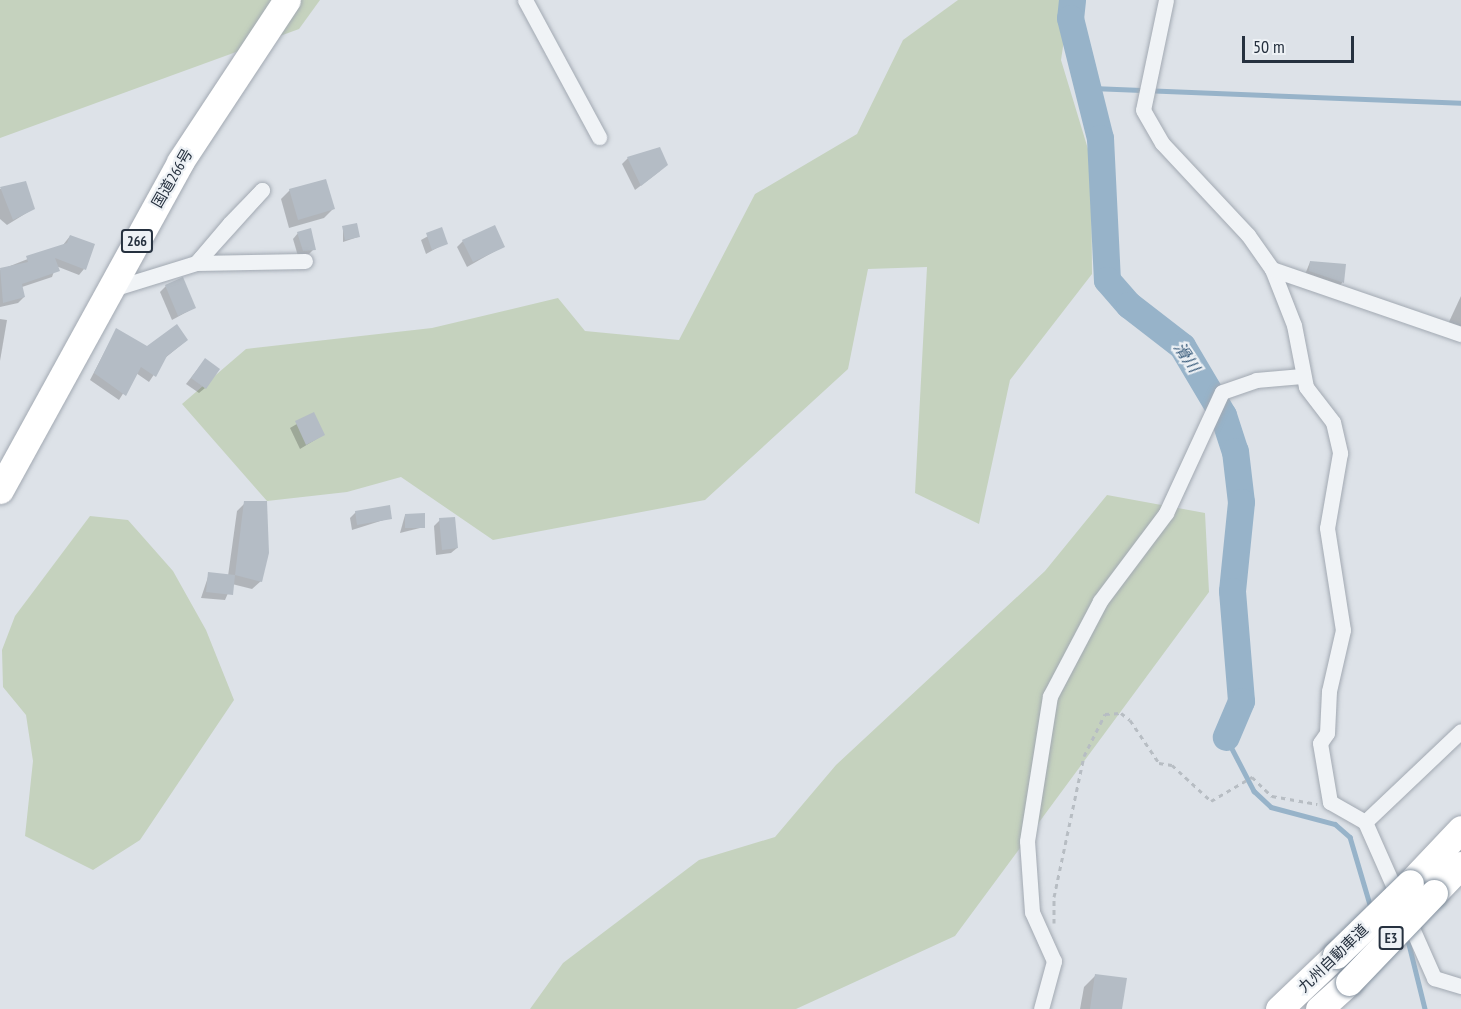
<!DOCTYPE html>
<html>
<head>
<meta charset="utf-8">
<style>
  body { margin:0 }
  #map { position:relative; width:1461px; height:1009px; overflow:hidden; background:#dde2e8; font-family:"PT Sans Narrow","Noto Sans JP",sans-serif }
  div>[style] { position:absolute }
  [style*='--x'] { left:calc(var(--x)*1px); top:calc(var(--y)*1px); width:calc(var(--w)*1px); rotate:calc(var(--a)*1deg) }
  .green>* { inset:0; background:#c5d2be }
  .shadow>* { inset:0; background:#0003 }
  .stream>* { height:4.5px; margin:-2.25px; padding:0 2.25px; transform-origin:2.25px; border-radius:2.25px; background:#97b3c9 }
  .river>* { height:27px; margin:-13.5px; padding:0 13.5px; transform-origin:13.5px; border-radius:13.5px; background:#97b3c9 }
  .building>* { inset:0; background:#b4bcc5 }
  .path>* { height:3px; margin-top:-1.5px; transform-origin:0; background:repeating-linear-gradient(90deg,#b7bdc3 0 4.5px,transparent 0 9px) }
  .roads { filter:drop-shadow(0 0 2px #a2a9b2) drop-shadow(0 0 2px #a2a9b2) }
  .street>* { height:15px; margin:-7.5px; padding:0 7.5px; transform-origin:7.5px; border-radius:7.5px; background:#f0f3f6 }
  .highway>* { height:27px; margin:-13.5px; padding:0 13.5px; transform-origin:13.5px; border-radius:13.5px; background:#fff }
  .bridges { filter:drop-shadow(0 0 2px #84919f) drop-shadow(0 0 2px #84919f) }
  .highway-bridge>* { height:27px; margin:-13.5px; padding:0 13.5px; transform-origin:13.5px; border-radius:13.5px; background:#fff }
  span { translate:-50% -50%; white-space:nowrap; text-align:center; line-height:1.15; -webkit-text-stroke:4.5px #edf1f5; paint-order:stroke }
  .shield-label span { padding:2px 4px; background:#edf1f5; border:2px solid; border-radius:4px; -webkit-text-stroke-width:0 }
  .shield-label { font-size:14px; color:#26313f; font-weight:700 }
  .street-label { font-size:15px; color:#26313f }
  .water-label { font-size:16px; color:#2f5374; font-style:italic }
  .scale { position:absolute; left:1242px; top:36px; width:112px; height:27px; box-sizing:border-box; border:3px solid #26313f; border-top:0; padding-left:8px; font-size:18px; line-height:21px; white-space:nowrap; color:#26313f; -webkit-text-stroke:4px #edf1f5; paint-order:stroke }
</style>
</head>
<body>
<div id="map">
  <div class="green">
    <i style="clip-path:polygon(0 0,320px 0,299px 29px,0 138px)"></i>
    <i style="clip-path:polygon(958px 0,1070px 0,1061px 60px,1091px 159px,1092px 274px,1010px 380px,979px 524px,915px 493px,927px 267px,868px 269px,848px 369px,705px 500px,493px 540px,401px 477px,347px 492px,267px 501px,182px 404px,246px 349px,432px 328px,558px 298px,585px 331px,679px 340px,755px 194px,857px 134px,903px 40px)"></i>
    <i style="clip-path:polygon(1107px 495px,1205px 513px,1209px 592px,955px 936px,796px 1009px,530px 1009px,563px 963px,699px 860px,775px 837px,836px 765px,1045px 571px)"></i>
    <i style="clip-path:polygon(90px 516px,128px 520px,173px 571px,206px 630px,234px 700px,140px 840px,93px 870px,25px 836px,33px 761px,26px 715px,3px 687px,2px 650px,15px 616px)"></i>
  </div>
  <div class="shadow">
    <i style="clip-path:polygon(628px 158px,660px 171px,635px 190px,622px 164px)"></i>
    <i style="clip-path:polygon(25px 183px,33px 209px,7px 225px,0 219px,0 189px)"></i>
    <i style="clip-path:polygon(290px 190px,333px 209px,324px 218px,289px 228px,281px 199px)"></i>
    <i style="clip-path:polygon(343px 227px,358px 237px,343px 242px)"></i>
    <i style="clip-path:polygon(441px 229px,446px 243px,426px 254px,421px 240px)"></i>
    <i style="clip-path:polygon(298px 233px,314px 249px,308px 255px,298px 256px,293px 239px)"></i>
    <i style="clip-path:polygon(70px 236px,84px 269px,79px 275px,56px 266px,52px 277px,22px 287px,24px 297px,18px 303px,0 307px,0 270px,63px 245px)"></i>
    <i style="clip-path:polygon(463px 241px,504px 246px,467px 267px,457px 247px)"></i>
    <i style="clip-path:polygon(1310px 262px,1344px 266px,1342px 283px,1337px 288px,1304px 277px)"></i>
    <i style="clip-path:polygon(166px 286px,194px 308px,172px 320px,160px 292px)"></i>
    <i style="clip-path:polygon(1461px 296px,1461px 327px,1448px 324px)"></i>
    <i style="clip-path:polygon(0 319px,7px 320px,0 361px)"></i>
    <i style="clip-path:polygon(116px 330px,147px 348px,187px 340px,165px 358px,149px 382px,136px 373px,119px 400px,90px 380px)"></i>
    <i style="clip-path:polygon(200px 366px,205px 388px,199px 393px,186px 384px)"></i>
    <i style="clip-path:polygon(314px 414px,323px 435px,300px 449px,290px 428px)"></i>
    <i style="clip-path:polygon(245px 503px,261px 581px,252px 589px,232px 584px,225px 600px,201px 598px,209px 574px,228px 576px,237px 511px)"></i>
    <i style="clip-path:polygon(356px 512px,390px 518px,352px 530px,350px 518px)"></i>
    <i style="clip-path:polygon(405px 515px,424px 527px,400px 533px)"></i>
    <i style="clip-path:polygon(440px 520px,457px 548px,451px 553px,436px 555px,434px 526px)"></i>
    <i style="clip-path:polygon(1096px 975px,1121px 1009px,1080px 1009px,1084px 987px)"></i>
  </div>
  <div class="stream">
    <i style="--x:1092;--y:88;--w:369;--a:2.3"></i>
    <i style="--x:1226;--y:737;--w:61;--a:62.6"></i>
    <i style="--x:1254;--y:791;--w:23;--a:43"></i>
    <i style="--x:1271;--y:807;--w:66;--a:14.9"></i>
    <i style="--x:1335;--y:824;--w:20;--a:41"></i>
    <i style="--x:1350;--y:837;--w:74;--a:73.5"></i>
    <i style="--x:1407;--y:936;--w:75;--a:76.1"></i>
  </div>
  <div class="river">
    <i style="--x:1072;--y:0;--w:18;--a:96"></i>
    <i style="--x:1070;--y:18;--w:124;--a:76"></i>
    <i style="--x:1100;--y:138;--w:142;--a:87.2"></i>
    <i style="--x:1107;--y:280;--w:33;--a:49"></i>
    <i style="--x:1129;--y:305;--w:67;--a:37.7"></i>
    <i style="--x:1182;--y:346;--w:80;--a:59.3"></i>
    <i style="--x:1223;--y:415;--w:38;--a:72"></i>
    <i style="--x:1235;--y:451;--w:51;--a:83.3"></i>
    <i style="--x:1241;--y:502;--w:89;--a:95.8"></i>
    <i style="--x:1232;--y:591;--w:110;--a:85.3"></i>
    <i style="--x:1241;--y:701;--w:39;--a:113"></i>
  </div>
  <div class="building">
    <i style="clip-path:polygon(660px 147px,668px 165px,641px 186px,627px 157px)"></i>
    <i style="clip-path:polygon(326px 179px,335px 209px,298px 220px,289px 189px)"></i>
    <i style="clip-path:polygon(26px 181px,35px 209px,13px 220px,0 187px)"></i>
    <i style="clip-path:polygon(357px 223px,360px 237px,345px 240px,342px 226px)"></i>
    <i style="clip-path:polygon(495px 225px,505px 247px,473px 262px,462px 240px)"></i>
    <i style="clip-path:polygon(442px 227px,448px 244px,432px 250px,426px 233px)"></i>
    <i style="clip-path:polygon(311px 228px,316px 250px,303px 251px,297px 232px)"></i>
    <i style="clip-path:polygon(70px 235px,95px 244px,86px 270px,55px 258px,60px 271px,22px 284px,25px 297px,3px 303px,0 268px,28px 262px,26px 256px,67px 243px)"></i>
    <i style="clip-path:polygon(1310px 261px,1346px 264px,1344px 283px,1309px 271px)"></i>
    <i style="clip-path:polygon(183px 277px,196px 308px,178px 316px,165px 285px)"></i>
    <i style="clip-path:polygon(177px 324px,188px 340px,167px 356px,156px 377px,141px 367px,126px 396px,94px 373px,116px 328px,147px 346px)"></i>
    <i style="clip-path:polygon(205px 358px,220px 369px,206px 389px,191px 378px)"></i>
    <i style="clip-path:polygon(314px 412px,325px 435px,306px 445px,295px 421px)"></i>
    <i style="clip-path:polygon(244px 501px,267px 501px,269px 553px,262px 582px,235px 575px)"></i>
    <i style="clip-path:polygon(390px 505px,392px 519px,357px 525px,355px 511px)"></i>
    <i style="clip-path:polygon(425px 513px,425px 528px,405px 528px,405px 514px)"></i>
    <i style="clip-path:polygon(455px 517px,458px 548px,442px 550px,439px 518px)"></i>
    <i style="clip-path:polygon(208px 572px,235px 575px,233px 595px,206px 592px)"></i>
    <i style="clip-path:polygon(1095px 974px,1127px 978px,1122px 1009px,1090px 1009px)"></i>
  </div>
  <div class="path">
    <i style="--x:1054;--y:923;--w:26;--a:-90"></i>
    <i style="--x:1054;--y:897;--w:144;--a:-78"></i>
    <i style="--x:1084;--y:756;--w:47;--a:-63.4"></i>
    <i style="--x:1105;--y:714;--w:16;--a:-4"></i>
    <i style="--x:1121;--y:713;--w:11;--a:38"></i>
    <i style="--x:1130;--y:720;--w:52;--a:56"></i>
    <i style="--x:1159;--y:763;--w:13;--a:9"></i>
    <i style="--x:1172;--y:765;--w:53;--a:42.7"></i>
    <i style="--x:1211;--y:801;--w:48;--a:-30.3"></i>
    <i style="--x:1252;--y:777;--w:28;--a:44"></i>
    <i style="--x:1272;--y:796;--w:46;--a:10.1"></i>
  </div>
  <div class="roads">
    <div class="street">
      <i style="--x:525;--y:0;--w:156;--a:61.6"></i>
      <i style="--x:1166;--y:0;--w:112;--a:101.8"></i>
      <i style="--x:1143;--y:110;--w:38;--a:60"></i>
      <i style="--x:1162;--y:143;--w:126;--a:46.9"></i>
      <i style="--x:1248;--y:235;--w:42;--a:54.8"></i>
      <i style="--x:1272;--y:269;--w:60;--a:68.6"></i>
      <i style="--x:1294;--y:325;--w:63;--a:79"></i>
      <i style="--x:1306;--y:387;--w:44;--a:52.4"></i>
      <i style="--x:1333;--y:422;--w:32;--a:77"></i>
      <i style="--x:1340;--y:453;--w:76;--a:99.8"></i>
      <i style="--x:1327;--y:528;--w:103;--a:81.1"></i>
      <i style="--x:1343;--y:630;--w:63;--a:102.9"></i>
      <i style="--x:1329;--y:691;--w:42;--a:92.7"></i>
      <i style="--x:1327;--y:733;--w:12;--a:125"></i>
      <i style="--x:1320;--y:743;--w:60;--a:80.4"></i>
      <i style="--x:1330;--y:802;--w:40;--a:29.7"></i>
      <i style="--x:1365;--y:822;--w:171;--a:66.1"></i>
      <i style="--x:1434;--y:978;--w:28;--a:17"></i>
      <i style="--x:1272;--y:269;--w:200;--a:19"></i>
      <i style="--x:112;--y:289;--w:88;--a:-17.2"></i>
      <i style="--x:196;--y:263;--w:52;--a:-49.6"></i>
      <i style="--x:230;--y:223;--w:46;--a:-45.9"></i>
      <i style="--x:262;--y:190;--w:98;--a:132.1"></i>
      <i style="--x:196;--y:263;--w:109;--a:-1.1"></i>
      <i style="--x:1365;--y:822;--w:132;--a:-43.5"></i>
      <i style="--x:1041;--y:1009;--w:50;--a:-74.8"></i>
      <i style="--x:1054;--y:961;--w:54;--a:-114.2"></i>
      <i style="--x:1032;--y:912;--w:71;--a:-94"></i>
      <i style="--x:1027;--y:841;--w:147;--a:-81"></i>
      <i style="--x:1050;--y:696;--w:107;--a:-62.2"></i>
      <i style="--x:1100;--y:601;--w:110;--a:-53.1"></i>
      <i style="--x:1166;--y:513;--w:133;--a:-65.2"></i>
      <i style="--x:1222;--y:392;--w:36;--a:-19"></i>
      <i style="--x:1256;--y:380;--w:46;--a:-5"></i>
    </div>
    <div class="highway">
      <i style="--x:0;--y:490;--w:374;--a:-61.2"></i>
      <i style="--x:180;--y:162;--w:194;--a:-56.6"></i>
      <i style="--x:1410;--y:883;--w:74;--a:-46.6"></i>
      <i style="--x:1434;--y:893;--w:39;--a:-46"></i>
      <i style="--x:1279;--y:1009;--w:79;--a:-43.5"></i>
      <i style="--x:1319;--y:1009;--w:40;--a:-42"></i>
    </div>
  </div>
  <div class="bridges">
    <div class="highway-bridge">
      <i style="--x:1336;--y:955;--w:103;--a:-44.2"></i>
      <i style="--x:1349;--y:982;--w:123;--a:-46.3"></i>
    </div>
  </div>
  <div class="shield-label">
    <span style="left:137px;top:241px">266</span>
    <span style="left:1391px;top:938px">E3</span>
  </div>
  <div class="street-label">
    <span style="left:172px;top:178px;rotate:-60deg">国道266号</span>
    <span style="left:1333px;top:958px;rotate:-44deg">九州自動車道</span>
  </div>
  <div class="water-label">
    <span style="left:1187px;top:357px;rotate:56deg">滑川</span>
  </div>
  <div class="scale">50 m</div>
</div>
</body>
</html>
